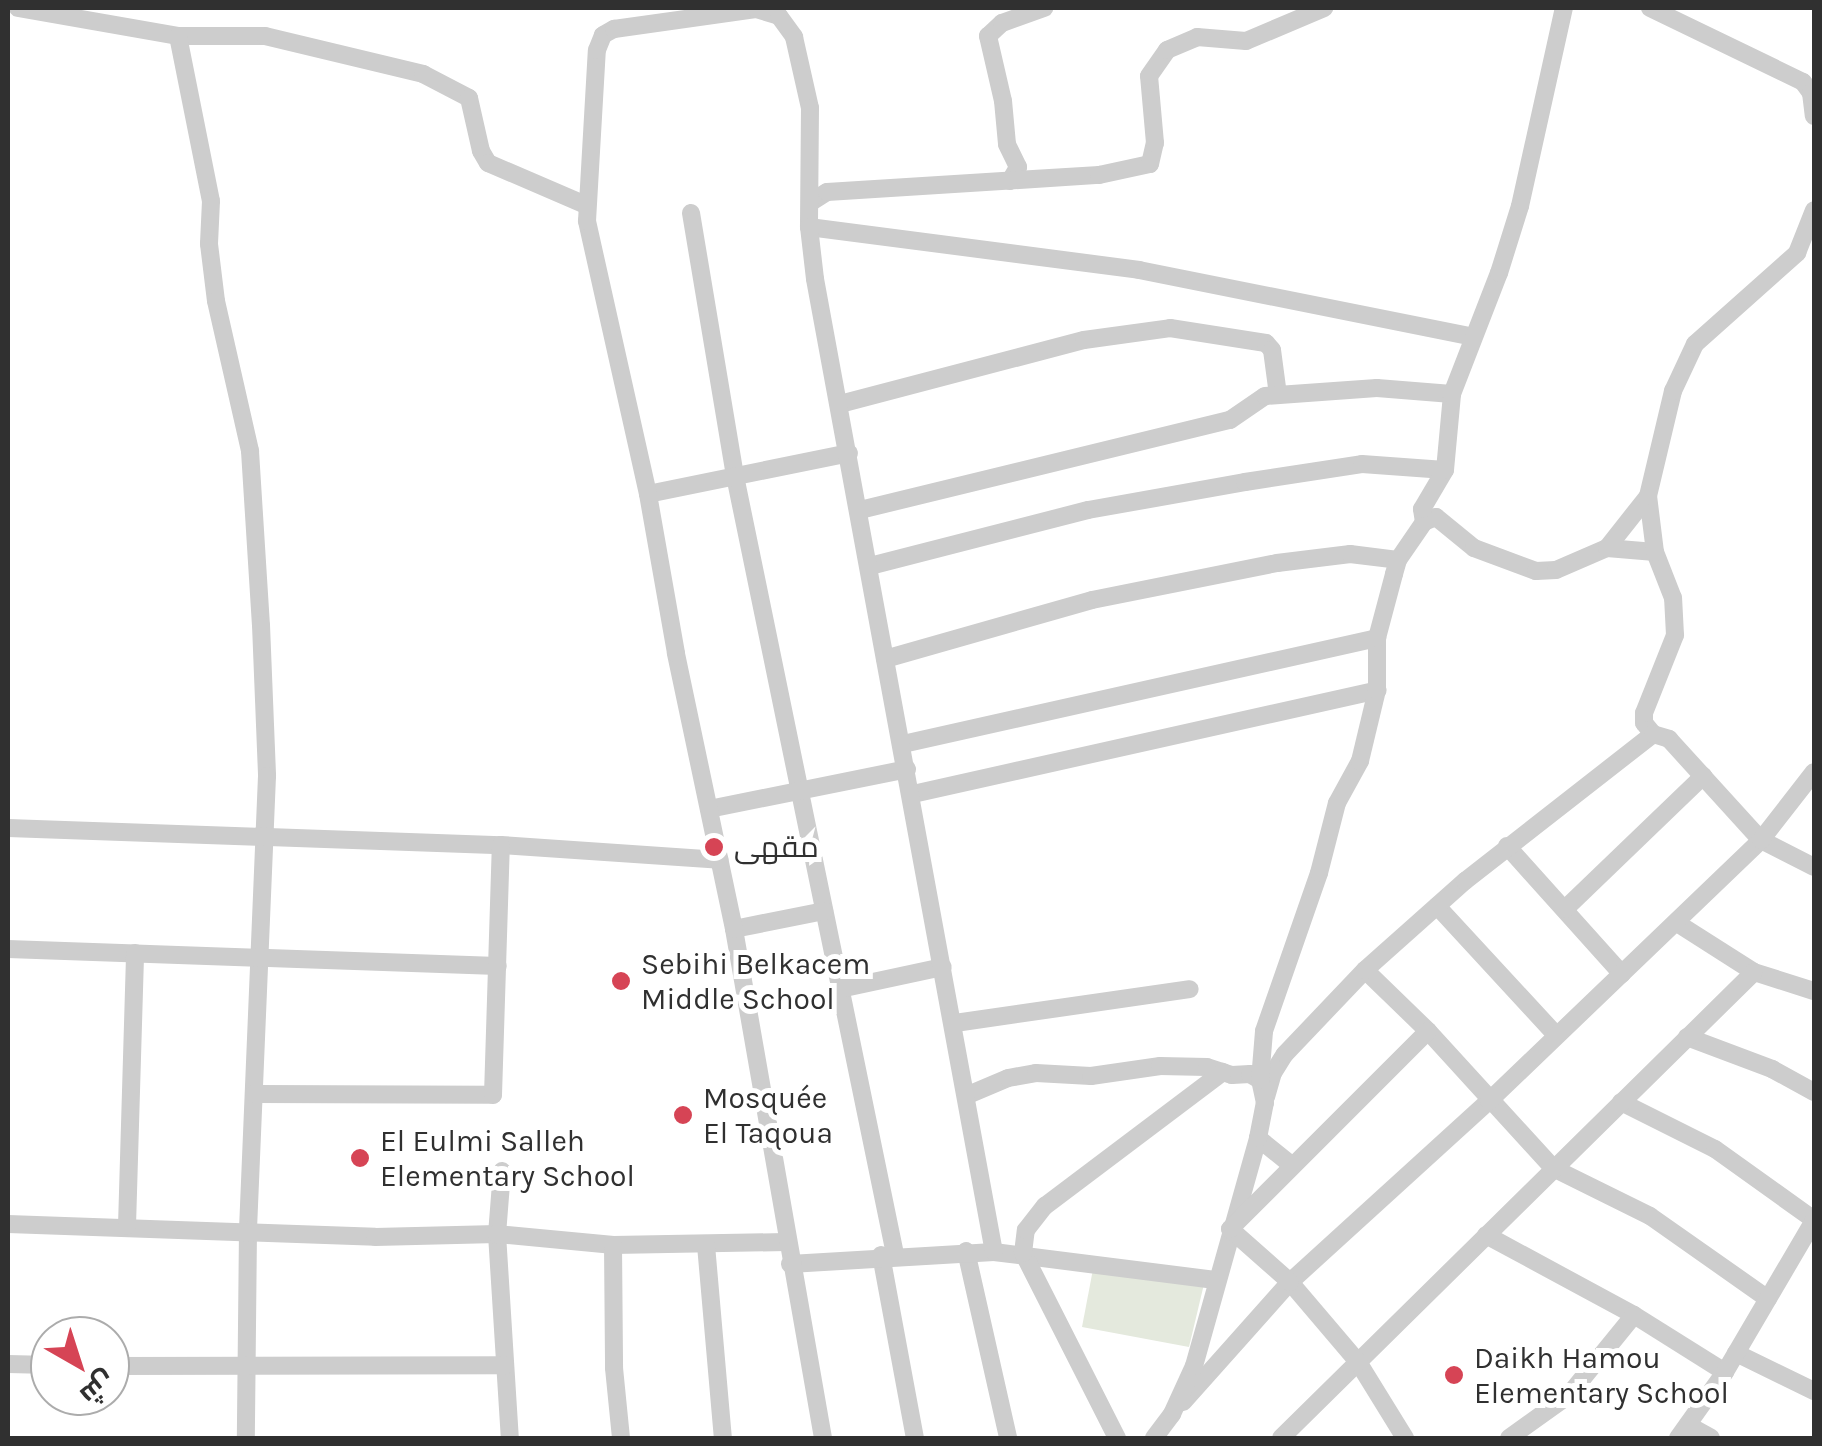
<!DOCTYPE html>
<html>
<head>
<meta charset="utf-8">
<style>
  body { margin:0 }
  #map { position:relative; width:1822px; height:1446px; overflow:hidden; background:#fff; font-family:Karla,Cairo,sans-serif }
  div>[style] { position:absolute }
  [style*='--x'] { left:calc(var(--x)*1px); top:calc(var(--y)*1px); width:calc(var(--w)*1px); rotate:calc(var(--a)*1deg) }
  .green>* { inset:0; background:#e4e9dd }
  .minor>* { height:18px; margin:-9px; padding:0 9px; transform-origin:9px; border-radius:9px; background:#cdcdcd }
  .dots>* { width:28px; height:28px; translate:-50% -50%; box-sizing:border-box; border:5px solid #fff; border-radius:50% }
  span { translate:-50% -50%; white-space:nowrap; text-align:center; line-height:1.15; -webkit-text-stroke:10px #fff; paint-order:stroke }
  .poi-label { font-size:30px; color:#303030 }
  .left { translate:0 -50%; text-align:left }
  .frame { position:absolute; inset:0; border:10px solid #303030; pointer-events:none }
  .north { position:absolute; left:30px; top:1316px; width:100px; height:100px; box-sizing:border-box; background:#fff; border:2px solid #acacac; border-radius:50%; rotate:141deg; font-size:28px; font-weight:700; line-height:40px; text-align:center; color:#303030 }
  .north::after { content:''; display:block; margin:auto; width:35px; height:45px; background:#d64455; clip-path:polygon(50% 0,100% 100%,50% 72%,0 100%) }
</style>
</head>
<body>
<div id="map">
  <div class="green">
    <i style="clip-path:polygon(1094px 1264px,1204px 1284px,1189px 1347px,1082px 1327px)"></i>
  </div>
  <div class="minor">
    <i style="--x:18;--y:8;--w:162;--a:9.9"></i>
    <i style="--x:178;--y:36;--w:87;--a:0"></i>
    <i style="--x:265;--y:36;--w:163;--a:13.5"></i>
    <i style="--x:423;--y:74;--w:52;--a:27.6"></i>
    <i style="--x:469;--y:98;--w:54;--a:77.2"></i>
    <i style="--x:481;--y:151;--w:14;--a:60"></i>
    <i style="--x:488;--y:163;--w:107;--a:23.2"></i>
    <i style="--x:1650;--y:8;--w:170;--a:25.8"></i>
    <i style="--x:1803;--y:82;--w:14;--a:54"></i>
    <i style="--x:1811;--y:93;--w:23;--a:83"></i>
    <i style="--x:178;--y:36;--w:168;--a:78.7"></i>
    <i style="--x:211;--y:201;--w:43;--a:92.7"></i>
    <i style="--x:209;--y:244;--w:57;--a:83"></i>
    <i style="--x:216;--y:301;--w:154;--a:77.2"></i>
    <i style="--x:250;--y:451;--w:174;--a:86.4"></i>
    <i style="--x:261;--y:625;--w:151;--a:87.7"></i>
    <i style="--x:267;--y:776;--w:454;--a:92.4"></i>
    <i style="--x:248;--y:1230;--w:208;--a:90.6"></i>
    <i style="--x:1010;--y:181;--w:16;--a:-60"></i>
    <i style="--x:1018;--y:167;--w:25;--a:-116"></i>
    <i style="--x:1007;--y:144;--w:43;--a:-95.3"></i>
    <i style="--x:1003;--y:101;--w:67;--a:-103"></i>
    <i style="--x:988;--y:36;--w:19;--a:-43"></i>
    <i style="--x:1002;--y:23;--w:45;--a:-19.7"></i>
    <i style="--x:811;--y:202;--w:19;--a:-32"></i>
    <i style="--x:827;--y:192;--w:273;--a:-3.6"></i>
    <i style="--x:1099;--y:175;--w:52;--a:-12.2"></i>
    <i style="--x:1150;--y:164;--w:22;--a:-77"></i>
    <i style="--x:1155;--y:143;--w:67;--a:-95.1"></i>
    <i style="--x:1149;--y:76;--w:32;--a:-55"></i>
    <i style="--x:1167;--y:50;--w:33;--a:-23"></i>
    <i style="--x:1197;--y:37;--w:49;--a:4.7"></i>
    <i style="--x:1246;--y:41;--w:85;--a:-22.9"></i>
    <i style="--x:691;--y:213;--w:267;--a:80.5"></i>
    <i style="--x:735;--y:476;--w:794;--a:78.38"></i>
    <i style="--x:809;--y:227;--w:333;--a:7.4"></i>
    <i style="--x:1139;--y:270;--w:341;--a:11.3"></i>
    <i style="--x:840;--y:404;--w:252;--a:-14.7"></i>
    <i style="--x:1084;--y:340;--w:87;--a:-7.9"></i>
    <i style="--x:1170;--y:328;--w:97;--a:8.9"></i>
    <i style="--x:1266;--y:343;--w:9;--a:49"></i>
    <i style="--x:1272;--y:350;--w:45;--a:82.4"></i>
    <i style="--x:648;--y:494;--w:205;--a:-11.5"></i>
    <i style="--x:860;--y:510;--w:381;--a:-13.7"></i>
    <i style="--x:1230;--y:420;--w:42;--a:-34.4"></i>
    <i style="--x:1265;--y:396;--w:112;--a:-4.1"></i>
    <i style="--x:1377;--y:388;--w:75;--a:4.6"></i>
    <i style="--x:1424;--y:522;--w:13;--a:-23"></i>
    <i style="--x:1436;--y:517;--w:49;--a:39.2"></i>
    <i style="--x:1474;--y:548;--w:66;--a:20.4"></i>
    <i style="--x:1536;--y:571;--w:20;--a:-3"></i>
    <i style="--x:1556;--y:570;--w:56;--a:-23.3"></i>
    <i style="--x:1607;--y:548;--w:48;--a:4.8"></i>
    <i style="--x:1607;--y:548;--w:66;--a:-51.7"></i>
    <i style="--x:870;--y:566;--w:225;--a:-14.4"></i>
    <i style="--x:1088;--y:510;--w:159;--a:-10.1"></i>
    <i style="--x:1245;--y:482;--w:118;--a:-8.7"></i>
    <i style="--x:1362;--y:464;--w:83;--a:4.1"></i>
    <i style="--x:885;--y:659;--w:215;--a:-15.9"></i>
    <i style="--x:1092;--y:600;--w:189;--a:-11.3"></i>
    <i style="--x:1277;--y:563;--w:74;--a:-7"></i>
    <i style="--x:1350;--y:554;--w:48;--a:7.1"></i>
    <i style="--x:1653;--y:734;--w:14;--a:-129"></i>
    <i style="--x:1644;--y:723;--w:10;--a:-90"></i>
    <i style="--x:1644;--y:713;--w:84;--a:-68.3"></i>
    <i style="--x:1675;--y:635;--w:37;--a:-93"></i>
    <i style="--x:1673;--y:598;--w:49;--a:-111.4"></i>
    <i style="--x:1655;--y:552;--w:56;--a:-97.1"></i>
    <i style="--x:1648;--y:496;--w:108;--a:-76.6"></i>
    <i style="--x:1673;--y:391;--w:52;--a:-64.9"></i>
    <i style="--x:1695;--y:344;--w:137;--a:-41.7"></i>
    <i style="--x:1797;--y:253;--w:46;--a:-68.4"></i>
    <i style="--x:903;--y:744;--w:486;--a:-12.6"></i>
    <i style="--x:913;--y:794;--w:476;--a:-12.6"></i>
    <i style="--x:709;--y:809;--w:202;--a:-11.4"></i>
    <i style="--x:8;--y:828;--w:493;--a:2"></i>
    <i style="--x:501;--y:845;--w:219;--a:3.9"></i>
    <i style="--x:1507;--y:846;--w:172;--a:48.1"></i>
    <i style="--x:1437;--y:906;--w:176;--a:47.3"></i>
    <i style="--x:1565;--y:909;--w:192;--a:-43.9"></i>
    <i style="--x:1677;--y:923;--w:91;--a:32.5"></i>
    <i style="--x:1754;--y:972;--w:63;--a:17.6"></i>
    <i style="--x:734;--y:929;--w:92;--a:-11.3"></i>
    <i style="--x:8;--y:949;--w:490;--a:2"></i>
    <i style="--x:1365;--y:970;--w:88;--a:44.1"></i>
    <i style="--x:1428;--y:1031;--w:185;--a:47.6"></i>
    <i style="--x:1553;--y:1168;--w:108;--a:26.3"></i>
    <i style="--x:1650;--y:1216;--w:144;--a:35.1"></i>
    <i style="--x:840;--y:989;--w:105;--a:-12.1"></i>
    <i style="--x:955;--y:1023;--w:237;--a:-8.2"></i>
    <i style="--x:1687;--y:1037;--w:91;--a:20.6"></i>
    <i style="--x:1772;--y:1069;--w:48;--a:28.7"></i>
    <i style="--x:254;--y:1094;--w:239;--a:0.2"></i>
    <i style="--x:493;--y:1095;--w:250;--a:-88.2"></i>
    <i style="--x:968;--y:1095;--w:43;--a:-23"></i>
    <i style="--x:1008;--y:1078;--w:28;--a:-10"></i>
    <i style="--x:1036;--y:1073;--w:55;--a:3.1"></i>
    <i style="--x:1091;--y:1076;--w:70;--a:-8.2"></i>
    <i style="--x:1160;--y:1066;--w:47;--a:1.2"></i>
    <i style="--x:1207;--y:1067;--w:26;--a:18"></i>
    <i style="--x:1232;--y:1075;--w:18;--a:-3"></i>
    <i style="--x:1250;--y:1074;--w:12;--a:31"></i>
    <i style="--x:1266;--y:1097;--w:25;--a:-74"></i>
    <i style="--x:1273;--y:1073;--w:22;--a:-58"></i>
    <i style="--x:1285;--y:1054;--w:116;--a:-46.4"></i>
    <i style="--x:1365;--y:970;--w:134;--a:-41.7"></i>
    <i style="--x:1465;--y:881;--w:239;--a:-38"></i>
    <i style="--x:1653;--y:734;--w:17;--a:17"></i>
    <i style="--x:1669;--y:739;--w:137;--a:47.7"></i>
    <i style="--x:1761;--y:840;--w:59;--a:27"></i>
    <i style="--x:1621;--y:1102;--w:105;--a:26.6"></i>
    <i style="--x:1715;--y:1149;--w:122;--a:35.6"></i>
    <i style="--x:1258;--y:1138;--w:41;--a:39.1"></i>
    <i style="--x:502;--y:1171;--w:63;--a:94.5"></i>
    <i style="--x:497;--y:1234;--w:204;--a:86.4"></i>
    <i style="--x:8;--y:1224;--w:367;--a:2"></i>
    <i style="--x:375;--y:1237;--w:122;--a:-1.4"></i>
    <i style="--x:497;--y:1234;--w:117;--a:5.4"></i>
    <i style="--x:613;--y:1245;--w:173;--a:-1"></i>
    <i style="--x:127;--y:1226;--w:273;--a:-88.3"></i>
    <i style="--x:1486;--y:1235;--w:168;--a:28.4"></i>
    <i style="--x:1634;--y:1315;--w:107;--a:32.1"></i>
    <i style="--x:613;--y:1245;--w:123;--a:89.5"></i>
    <i style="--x:614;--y:1368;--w:70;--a:84.3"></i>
    <i style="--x:706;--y:1245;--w:194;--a:85"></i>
    <i style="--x:966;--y:1251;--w:192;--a:77.3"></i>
    <i style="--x:881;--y:1255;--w:186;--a:79.5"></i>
    <i style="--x:790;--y:1264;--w:204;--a:-3.4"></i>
    <i style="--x:994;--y:1252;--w:223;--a:7.2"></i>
    <i style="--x:1736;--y:1353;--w:87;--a:26"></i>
    <i style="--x:8;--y:1364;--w:42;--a:1.4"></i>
    <i style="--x:110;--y:1366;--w:395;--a:-0.1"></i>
    <i style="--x:1183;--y:1402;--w:161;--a:-48.3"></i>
    <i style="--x:1290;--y:1282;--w:269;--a:-42.3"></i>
    <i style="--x:1489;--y:1101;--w:377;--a:-43.8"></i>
    <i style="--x:1761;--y:840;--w:86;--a:-52.1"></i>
    <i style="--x:1688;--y:1425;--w:26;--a:29"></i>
    <i style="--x:823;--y:1438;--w:517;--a:-99.92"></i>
    <i style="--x:734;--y:929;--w:282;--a:-101.9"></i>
    <i style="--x:676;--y:653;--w:161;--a:-100"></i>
    <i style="--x:648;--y:494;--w:280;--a:-102.6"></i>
    <i style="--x:587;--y:221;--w:171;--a:-86.7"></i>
    <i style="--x:597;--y:50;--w:16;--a:-68"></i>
    <i style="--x:603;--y:35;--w:13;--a:-29"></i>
    <i style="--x:614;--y:29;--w:143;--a:-8"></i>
    <i style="--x:756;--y:9;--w:24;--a:17"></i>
    <i style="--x:779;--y:16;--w:26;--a:54"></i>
    <i style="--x:794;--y:37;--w:73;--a:77.3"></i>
    <i style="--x:810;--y:108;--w:119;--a:90.5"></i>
    <i style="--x:809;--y:227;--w:52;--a:83.4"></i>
    <i style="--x:815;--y:279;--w:989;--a:79.58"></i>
    <i style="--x:1117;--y:1438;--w:208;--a:-116.9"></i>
    <i style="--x:1023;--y:1253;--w:23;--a:-83"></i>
    <i style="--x:1026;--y:1230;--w:31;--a:-52"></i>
    <i style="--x:1045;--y:1206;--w:223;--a:-37"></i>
    <i style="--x:1154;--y:1438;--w:30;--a:-53"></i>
    <i style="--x:1172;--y:1414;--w:53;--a:-65.4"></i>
    <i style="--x:1194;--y:1366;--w:237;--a:-74.3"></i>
    <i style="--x:1258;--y:1138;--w:36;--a:-79"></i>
    <i style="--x:1265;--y:1103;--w:24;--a:-102"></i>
    <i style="--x:1260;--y:1080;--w:49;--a:-85.3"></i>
    <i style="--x:1264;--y:1031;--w:167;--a:-70.8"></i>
    <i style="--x:1319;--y:873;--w:72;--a:-75.6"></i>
    <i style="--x:1337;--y:803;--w:48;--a:-61.3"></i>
    <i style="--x:1360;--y:761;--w:73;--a:-76.5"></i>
    <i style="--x:1377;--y:690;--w:52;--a:-90"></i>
    <i style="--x:1377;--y:638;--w:66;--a:-75.1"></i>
    <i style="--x:1394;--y:574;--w:15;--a:-74"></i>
    <i style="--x:1398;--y:560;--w:46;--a:-55.6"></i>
    <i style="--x:1424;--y:522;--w:13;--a:-99"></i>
    <i style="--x:1422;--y:509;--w:45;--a:-59.5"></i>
    <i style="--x:1445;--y:470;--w:76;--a:-84.7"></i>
    <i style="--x:1452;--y:394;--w:130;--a:-68.8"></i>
    <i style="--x:1499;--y:273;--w:70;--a:-72.6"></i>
    <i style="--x:1520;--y:206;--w:203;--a:-77.5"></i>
    <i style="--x:1281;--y:1438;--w:664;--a:-44.57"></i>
    <i style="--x:1405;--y:1438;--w:89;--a:-121.7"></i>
    <i style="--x:1358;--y:1362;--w:105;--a:-130.4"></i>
    <i style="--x:1290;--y:1282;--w:80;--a:-138.5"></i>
    <i style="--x:1230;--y:1229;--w:280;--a:-45"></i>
    <i style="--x:1509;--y:1438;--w:74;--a:-35.6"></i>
    <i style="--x:1569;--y:1395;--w:103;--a:-50.9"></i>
    <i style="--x:1678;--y:1438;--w:81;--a:-54.5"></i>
    <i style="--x:1725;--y:1372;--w:176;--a:-59.6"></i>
  </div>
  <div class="dots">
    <i style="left:714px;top:847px;background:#d64455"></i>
    <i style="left:621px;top:981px;background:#d64455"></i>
    <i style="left:683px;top:1115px;background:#d64455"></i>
    <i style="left:360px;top:1158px;background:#d64455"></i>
    <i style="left:1454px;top:1375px;background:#d64455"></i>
  </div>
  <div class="poi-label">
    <span class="left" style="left:734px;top:847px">مقهى</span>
    <span class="left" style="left:641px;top:981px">Sebihi Belkacem<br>Middle School</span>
    <span class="left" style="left:703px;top:1115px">Mosquée<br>El Taqoua</span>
    <span class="left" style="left:380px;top:1158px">El Eulmi Salleh<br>Elementary School</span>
    <span class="left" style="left:1474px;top:1375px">Daikh Hamou<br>Elementary School</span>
  </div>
  <div class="frame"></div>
  <div class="north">ش</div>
</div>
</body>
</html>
